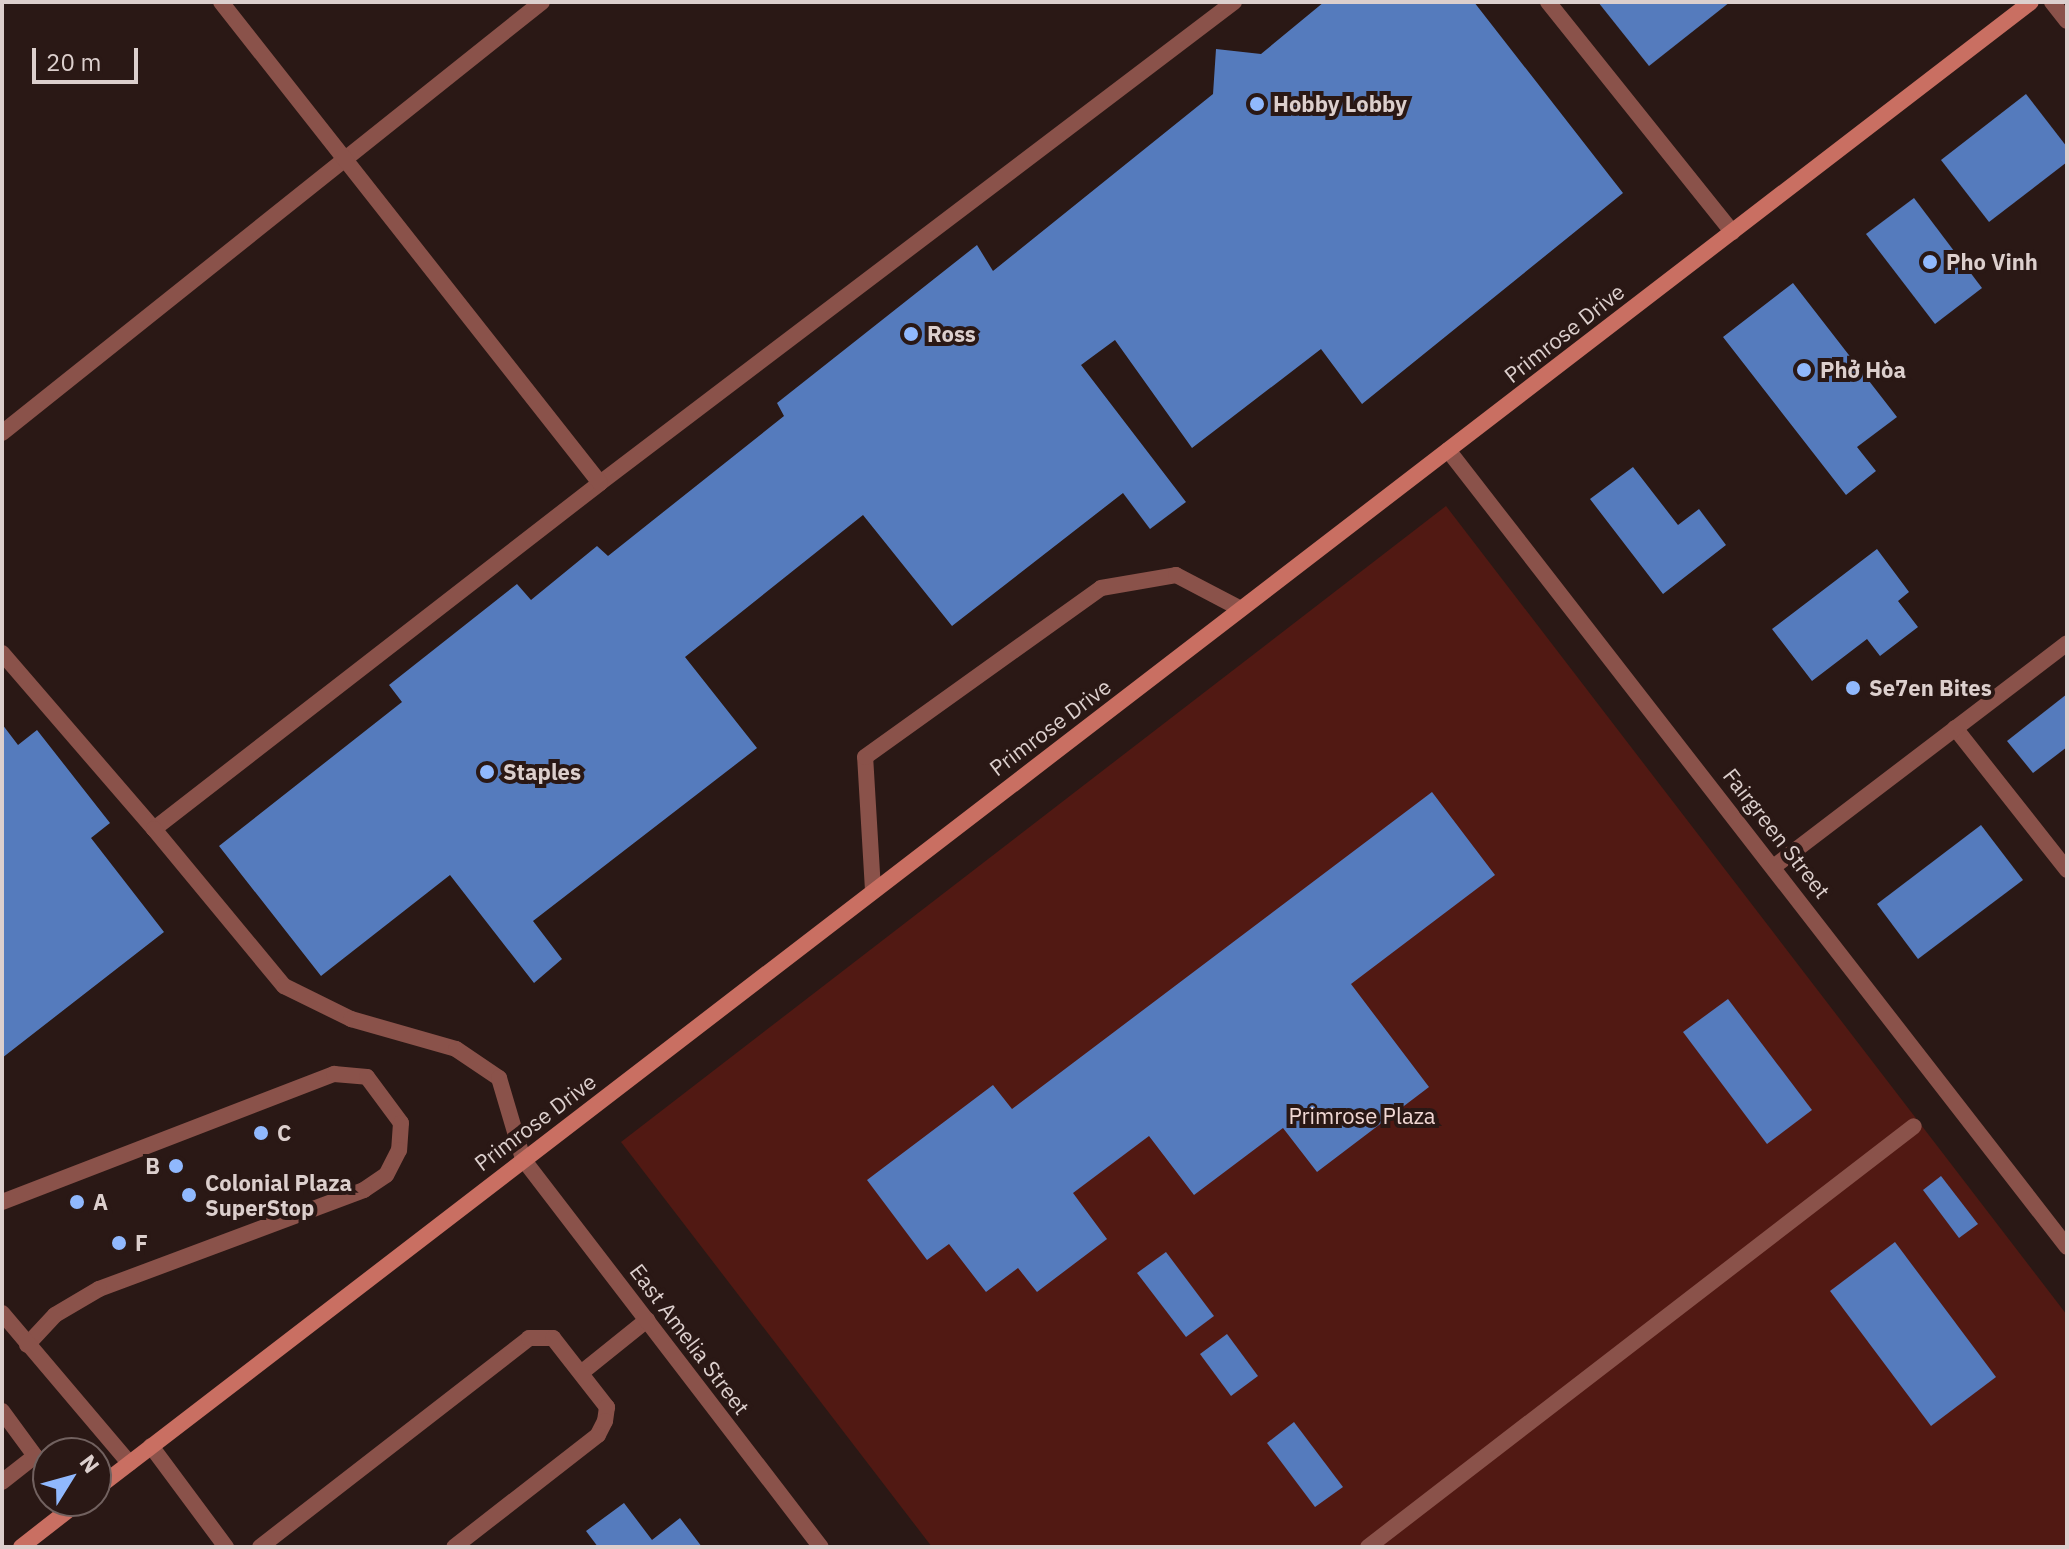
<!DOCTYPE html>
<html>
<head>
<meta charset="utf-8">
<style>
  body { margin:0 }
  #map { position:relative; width:2069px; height:1549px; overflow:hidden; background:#2a1815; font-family:"IBM Plex Sans",sans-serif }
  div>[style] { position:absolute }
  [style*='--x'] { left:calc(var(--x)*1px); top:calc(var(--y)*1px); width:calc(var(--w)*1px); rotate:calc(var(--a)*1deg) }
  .green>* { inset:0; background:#511913 }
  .building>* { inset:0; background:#557bbd }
  .lane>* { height:16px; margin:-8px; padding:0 8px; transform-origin:8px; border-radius:8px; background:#8a524a }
  .street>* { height:16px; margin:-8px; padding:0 8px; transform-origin:8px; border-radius:8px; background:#8a524a }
  .secondary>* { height:16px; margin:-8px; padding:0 8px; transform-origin:8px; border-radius:8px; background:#c96f62 }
  .dots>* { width:22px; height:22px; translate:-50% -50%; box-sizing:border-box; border:4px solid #2a1815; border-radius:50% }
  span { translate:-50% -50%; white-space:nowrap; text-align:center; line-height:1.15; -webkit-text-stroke:8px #2a1815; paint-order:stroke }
  .poi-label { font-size:22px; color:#dccfcd; font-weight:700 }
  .left { translate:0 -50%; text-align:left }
  .right { translate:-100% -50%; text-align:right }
  .street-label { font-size:22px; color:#dccfcd }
  .park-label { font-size:22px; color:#f0d7d3 }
  .frame { position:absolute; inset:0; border:4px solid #dccfcd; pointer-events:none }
  .north { position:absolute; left:32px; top:1437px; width:80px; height:80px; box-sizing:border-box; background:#2a1815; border:2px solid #71615f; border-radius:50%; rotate:53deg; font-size:22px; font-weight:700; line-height:32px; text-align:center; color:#dccfcd }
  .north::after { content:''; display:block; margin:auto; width:28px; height:36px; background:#90b8fd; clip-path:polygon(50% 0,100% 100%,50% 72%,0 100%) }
  .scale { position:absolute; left:32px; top:48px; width:106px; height:36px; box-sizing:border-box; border:4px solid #dccfcd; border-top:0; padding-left:10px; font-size:24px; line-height:28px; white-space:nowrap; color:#dccfcd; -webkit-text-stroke:6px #2a1815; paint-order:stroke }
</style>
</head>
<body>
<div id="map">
  <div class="green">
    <i style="clip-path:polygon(1446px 506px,2067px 1315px,2067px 1547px,932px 1547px,621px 1142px)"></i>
  </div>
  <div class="building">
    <i style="clip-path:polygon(1324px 2px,1474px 2px,1623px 193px,1362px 404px,1321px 349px,1192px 448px,1115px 340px,1081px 365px,1186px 502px,1150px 529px,1123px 493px,952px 626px,863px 515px,685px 657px,757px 748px,533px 921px,562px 959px,534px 983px,450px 875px,321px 976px,219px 846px,402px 702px,389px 685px,517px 584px,531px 600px,597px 546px,608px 556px,784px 416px,777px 403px,977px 245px,993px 271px,1213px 94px,1216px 49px,1261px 54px)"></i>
    <i style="clip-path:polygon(1598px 2px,1730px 2px,1649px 66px)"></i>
    <i style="clip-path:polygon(2026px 94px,2067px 147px,2067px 162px,1989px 222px,1941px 160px)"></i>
    <i style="clip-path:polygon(1914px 198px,1982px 288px,1935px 324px,1866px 234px)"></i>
    <i style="clip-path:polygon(1793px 283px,1897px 417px,1857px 447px,1876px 471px,1846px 495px,1723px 337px)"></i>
    <i style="clip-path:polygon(1633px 467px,1678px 525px,1699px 509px,1726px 545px,1663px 594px,1590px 499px)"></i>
    <i style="clip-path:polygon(1877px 549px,1909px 592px,1898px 601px,1918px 627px,1880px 656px,1867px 639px,1812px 681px,1772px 629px)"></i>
    <i style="clip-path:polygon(2067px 694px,2067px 747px,2033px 773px,2007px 741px)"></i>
    <i style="clip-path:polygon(2px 724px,18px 745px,37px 730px,110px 823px,91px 838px,164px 932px,2px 1058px)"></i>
    <i style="clip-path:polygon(1432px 792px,1495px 875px,1351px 984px,1429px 1087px,1317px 1172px,1283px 1128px,1194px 1195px,1149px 1136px,1073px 1193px,1107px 1239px,1037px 1292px,1018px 1268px,986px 1292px,949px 1244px,927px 1260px,867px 1180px,993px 1085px,1012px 1109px)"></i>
    <i style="clip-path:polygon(1981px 825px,2023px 880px,1918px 959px,1877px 904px)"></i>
    <i style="clip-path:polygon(1728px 999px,1812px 1110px,1767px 1144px,1683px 1032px)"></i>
    <i style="clip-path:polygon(1941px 1176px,1978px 1224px,1959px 1238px,1923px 1190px)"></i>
    <i style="clip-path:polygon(1895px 1242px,1996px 1377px,1931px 1426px,1830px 1291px)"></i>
    <i style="clip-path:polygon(1166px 1252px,1214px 1316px,1186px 1337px,1137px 1273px)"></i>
    <i style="clip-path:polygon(1227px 1334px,1258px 1376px,1231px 1396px,1200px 1354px)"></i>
    <i style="clip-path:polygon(1294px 1422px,1343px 1487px,1315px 1507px,1267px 1443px)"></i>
    <i style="clip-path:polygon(624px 1503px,652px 1540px,680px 1518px,702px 1547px,598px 1547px,586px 1531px)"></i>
  </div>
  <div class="lane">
    <i style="--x:1548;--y:2;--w:295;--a:51.3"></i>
    <i style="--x:2052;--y:2;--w:24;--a:52"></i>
    <i style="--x:2;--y:433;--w:691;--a:-38.6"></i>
    <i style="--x:600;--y:483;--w:796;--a:-37.19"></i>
    <i style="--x:2;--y:653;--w:233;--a:49.2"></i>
    <i style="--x:154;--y:829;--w:564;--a:-37.8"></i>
    <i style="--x:600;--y:483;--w:612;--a:-128.24"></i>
    <i style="--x:1955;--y:728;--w:181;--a:51.7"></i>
    <i style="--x:154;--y:829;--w:204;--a:50.4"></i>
    <i style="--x:284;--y:986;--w:75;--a:26.2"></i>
    <i style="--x:351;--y:1019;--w:109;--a:15.9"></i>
    <i style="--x:456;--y:1049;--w:52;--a:34"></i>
    <i style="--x:499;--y:1078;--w:84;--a:73.5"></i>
    <i style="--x:873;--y:890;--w:133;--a:-93.4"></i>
    <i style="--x:865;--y:757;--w:290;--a:-35.6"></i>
    <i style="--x:1101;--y:588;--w:76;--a:-9.8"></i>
    <i style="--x:1176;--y:575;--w:73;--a:27.6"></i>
    <i style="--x:2;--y:1202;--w:356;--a:-21.1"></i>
    <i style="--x:334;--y:1074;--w:33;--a:5"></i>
    <i style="--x:367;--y:1077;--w:57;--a:53.5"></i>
    <i style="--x:401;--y:1123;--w:27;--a:94"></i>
    <i style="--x:399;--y:1150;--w:28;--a:117"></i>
    <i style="--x:386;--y:1175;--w:27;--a:146"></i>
    <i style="--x:364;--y:1190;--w:283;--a:159.5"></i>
    <i style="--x:99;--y:1289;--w:51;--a:149.4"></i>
    <i style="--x:55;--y:1315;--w:41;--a:133"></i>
    <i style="--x:2;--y:1313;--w:197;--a:49.7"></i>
    <i style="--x:581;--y:1373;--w:85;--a:-38.8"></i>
    <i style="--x:2;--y:1411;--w:56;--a:53.7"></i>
    <i style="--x:35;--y:1456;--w:42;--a:141.8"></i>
    <i style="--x:151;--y:1446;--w:126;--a:53.4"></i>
    <i style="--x:260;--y:1547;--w:341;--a:-37.8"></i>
    <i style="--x:529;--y:1338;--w:24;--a:0"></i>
    <i style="--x:553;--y:1338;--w:88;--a:52"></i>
    <i style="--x:607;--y:1407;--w:14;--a:98"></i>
    <i style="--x:605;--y:1421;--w:16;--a:117"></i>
    <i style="--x:598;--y:1435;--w:182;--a:142.1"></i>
    <i style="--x:1368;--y:1547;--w:689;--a:-37.63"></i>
  </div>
  <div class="street">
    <i style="--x:1448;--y:450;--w:1009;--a:52.16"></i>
    <i style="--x:1776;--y:865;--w:366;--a:-37.3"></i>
    <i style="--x:523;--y:1159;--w:489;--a:52.5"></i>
  </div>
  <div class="secondary">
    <i style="--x:96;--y:1489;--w:2440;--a:-37.54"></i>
    <i style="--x:21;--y:1547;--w:75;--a:-37.9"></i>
  </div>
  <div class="dots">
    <i style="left:1257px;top:104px;background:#90b8fd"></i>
    <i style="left:1930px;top:262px;background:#90b8fd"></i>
    <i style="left:911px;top:334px;background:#90b8fd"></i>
    <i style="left:1804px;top:370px;background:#90b8fd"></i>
    <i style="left:1853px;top:688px;background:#90b8fd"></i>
    <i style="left:487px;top:772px;background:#90b8fd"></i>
    <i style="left:261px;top:1133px;background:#90b8fd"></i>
    <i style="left:176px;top:1166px;background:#90b8fd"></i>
    <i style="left:189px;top:1195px;background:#90b8fd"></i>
    <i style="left:77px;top:1202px;background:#90b8fd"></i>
    <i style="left:119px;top:1243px;background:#90b8fd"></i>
  </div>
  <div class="poi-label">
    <span class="left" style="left:1273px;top:104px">Hobby Lobby</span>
    <span class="left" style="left:1946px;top:262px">Pho Vinh</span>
    <span class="left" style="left:927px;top:334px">Ross</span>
    <span class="left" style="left:1820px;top:370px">Phở Hòa</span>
    <span class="left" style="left:1869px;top:688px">Se7en Bites</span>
    <span class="left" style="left:503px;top:772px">Staples</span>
    <span class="left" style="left:277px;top:1133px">C</span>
    <span class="right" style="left:160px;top:1166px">B</span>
    <span class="left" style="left:205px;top:1195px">Colonial Plaza<br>SuperStop</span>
    <span class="left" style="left:93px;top:1202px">A</span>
    <span class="left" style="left:135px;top:1243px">F</span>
  </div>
  <div class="street-label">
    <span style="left:1564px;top:333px;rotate:-38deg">Primrose Drive</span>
    <span style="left:1050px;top:727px;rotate:-37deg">Primrose Drive</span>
    <span style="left:1777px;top:833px;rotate:52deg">Fairgreen Street</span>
    <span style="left:535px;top:1122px;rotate:-37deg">Primrose Drive</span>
    <span style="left:690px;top:1339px;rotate:53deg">East Amelia Street</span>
  </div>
  <div class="park-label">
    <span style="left:1362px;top:1116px">Primrose Plaza</span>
  </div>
  <div class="frame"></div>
  <div class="north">N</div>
  <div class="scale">20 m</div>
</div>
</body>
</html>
